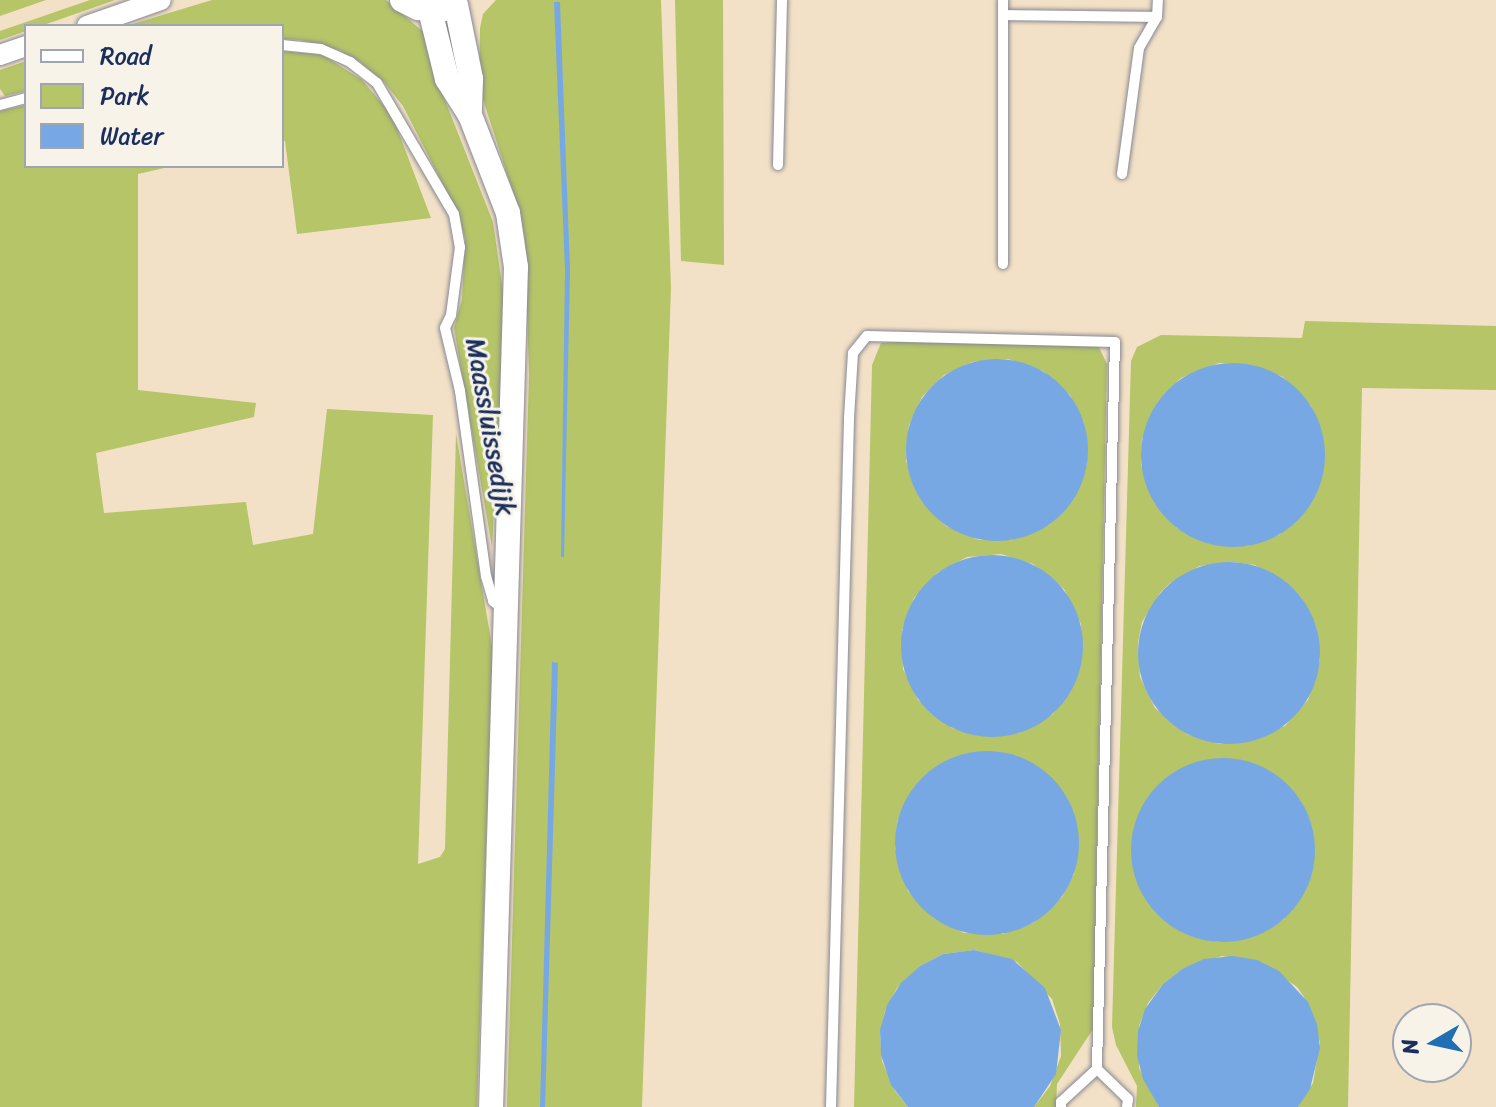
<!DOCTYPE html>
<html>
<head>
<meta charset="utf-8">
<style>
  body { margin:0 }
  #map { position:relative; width:1496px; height:1107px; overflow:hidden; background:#f3e1c7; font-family:Sriracha,sans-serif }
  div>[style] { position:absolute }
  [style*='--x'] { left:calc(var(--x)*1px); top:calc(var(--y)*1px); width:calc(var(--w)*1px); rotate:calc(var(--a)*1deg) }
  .green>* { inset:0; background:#b5c567 }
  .water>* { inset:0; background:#78a8e3 }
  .round { border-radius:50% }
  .roads { filter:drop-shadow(0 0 2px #878892) drop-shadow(0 0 2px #878892) }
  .service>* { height:10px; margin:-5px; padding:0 5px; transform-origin:5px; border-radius:5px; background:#fff }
  .minor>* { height:20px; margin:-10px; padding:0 10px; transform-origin:10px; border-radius:10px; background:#fff }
  .tertiary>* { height:24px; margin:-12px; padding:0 12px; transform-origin:12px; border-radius:12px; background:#fff }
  span { translate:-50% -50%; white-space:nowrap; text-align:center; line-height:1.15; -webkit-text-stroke:6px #f7f3e8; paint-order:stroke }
  .street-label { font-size:26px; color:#1b2f5e }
  .legend { position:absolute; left:24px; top:24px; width:260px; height:144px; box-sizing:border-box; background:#f7f3e8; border:2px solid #9fa5b1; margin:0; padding:10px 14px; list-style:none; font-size:24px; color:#1b2f5e }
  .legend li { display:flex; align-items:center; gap:16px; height:40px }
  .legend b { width:40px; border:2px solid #9fa5b1 }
  .north { position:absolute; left:1392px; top:1003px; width:80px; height:80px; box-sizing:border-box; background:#f7f3e8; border:2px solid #9fa5b1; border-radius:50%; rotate:261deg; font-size:22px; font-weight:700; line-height:32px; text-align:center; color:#1b2f5e }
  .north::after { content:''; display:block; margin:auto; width:28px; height:36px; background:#1f6fb2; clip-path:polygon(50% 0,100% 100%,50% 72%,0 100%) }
</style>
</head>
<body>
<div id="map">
  <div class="green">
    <i style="clip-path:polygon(0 0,46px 0,0 16px)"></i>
    <i style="clip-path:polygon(90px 0,115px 0,41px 26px,26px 26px,26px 31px,0 40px,0 31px)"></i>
    <i style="clip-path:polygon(212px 0,386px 0,427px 35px,437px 80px,493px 222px,505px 305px,492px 547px,454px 328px,462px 299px,465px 239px,459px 216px,403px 106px,384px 82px,360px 62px,339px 50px,301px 40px,282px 39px,282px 26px,126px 26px)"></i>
    <i style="clip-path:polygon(496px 0,661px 0,671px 288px,642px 1107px,507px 1107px,529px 375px,525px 241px,520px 214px,479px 87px,480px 28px,483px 14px)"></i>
    <i style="clip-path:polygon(675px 0,723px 0,724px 265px,681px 261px)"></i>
    <i style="clip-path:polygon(282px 51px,323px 55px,362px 80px,392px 115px,431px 218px,297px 234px,285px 141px,282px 141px)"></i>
    <i style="clip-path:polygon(26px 61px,26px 91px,5px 96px,0 89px,0 70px)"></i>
    <i style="clip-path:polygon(26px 105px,26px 166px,173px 166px,138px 174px,138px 390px,256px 403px,254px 417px,96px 453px,104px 513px,246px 502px,253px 545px,313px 534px,327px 409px,433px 415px,418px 864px,440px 857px,445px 849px,456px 434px,493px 652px,477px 1107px,0 1107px,0 111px)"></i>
    <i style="clip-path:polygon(evenodd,1305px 321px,1496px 326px,1496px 390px,1362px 388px,1348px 1107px,1298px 1107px,1313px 1083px,1320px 1042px,1304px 997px,1297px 987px,1263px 963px,1222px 956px,1182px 969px,1163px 984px,1148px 1003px,1139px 1026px,1139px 1068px,1159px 1107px,1136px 1107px,1137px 1086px,1116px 1045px,1112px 1027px,1131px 361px,1137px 347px,1161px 335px,1302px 338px,1305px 321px,1219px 363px,1252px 365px,1283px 377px,1311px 406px,1324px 444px,1322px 478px,1304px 513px,1279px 535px,1247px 546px,1207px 543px,1177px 528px,1155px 503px,1141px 465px,1142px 439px,1158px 402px,1181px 378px,1219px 363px,1305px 321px,1234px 562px,1255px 565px,1300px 596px,1316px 626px,1320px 660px,1308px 700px,1285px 726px,1220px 744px,1187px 734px,1155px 708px,1140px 677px,1138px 642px,1142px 622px,1160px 593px,1170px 583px,1200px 566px,1234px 562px,1305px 321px,1198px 762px,1272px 773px,1300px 800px,1310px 821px,1314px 859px,1306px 889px,1283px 920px,1249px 938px,1218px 942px,1188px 935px,1162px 918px,1143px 894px,1135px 825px,1140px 811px,1164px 780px,1198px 762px)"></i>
    <i style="clip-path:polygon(evenodd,902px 341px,1097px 343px,1107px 364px,1093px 1029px,1057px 1084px,1056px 1107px,1034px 1107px,1050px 1086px,1061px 1056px,1060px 1024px,1052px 999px,1017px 962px,975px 950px,943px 954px,920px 966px,897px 988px,885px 1011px,880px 1036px,882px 1061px,895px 1091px,908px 1107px,854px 1107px,872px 365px,881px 343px,902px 341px,1008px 359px,1043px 371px,1070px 395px,1084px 423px,1087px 464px,1074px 498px,1049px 525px,1011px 540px,979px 540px,946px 526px,921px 500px,906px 461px,909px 425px,922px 397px,944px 375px,972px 362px,1008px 359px,902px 341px,1001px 554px,1033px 564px,1064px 589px,1081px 624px,1082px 659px,1071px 691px,1053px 714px,1019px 733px,980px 736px,952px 728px,918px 700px,903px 669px,902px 630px,914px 598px,937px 573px,967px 557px,1001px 554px,902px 341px,974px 752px,1012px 755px,1046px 773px,1067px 798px,1078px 835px,1074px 874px,1062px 897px,1033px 923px,1003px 934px,964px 933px,935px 919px,908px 891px,895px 848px,897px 822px,914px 787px,937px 766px,974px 752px)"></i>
  </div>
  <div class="water">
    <i style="clip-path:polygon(554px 2px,560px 2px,570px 270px,564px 557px,561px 557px,565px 270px)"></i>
    <i class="round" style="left:906px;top:359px;width:182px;height:182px"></i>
    <i class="round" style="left:1141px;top:363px;width:184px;height:184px"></i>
    <i class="round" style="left:901px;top:555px;width:182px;height:182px"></i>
    <i class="round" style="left:1138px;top:562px;width:182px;height:182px"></i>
    <i style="clip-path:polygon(552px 662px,558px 663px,545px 1107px,540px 1107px)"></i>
    <i class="round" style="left:895px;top:751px;width:184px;height:184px"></i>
    <i class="round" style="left:1131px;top:758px;width:184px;height:184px"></i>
    <i style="clip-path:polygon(974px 950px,1012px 959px,1045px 988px,1061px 1030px,1056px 1074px,1034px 1107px,908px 1107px,891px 1085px,881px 1055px,880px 1030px,887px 1005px,901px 983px,920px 966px,943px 954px)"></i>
    <i style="clip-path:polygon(1233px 956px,1257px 960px,1279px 971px,1308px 1002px,1317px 1024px,1320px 1048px,1310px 1089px,1298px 1107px,1159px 1107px,1143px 1079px,1137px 1056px,1138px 1031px,1145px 1009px,1163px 984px,1182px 969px,1204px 959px)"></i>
  </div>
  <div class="roads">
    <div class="service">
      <i style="--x:1003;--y:15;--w:154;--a:0.7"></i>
      <i style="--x:282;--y:45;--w:39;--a:6"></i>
      <i style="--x:321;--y:49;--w:32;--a:24"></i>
      <i style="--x:350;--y:62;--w:34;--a:38"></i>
      <i style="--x:377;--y:83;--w:152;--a:59.6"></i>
      <i style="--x:454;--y:214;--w:34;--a:80"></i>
      <i style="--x:460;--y:247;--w:69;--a:97.5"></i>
      <i style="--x:451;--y:315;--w:14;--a:115"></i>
      <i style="--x:445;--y:328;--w:65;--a:76.6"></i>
      <i style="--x:460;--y:391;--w:187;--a:82"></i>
      <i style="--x:486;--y:576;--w:26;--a:74"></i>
      <i style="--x:493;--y:601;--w:14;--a:39"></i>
      <i style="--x:0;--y:105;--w:27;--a:-15"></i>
      <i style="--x:778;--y:165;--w:165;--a:-88.6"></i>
      <i style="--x:1122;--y:174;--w:127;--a:-82.3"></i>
      <i style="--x:1139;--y:48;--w:36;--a:-60"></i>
      <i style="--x:1157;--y:17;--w:17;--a:-87"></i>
      <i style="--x:1003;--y:264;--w:264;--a:-90"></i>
      <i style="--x:1097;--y:1069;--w:43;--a:44.1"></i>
      <i style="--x:1128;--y:1099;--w:8;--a:97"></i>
      <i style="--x:831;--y:1107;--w:689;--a:-88.5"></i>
      <i style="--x:849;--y:418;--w:65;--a:-86.5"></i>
      <i style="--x:853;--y:353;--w:22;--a:-51"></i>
      <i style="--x:867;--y:336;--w:248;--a:1.4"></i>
      <i style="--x:1115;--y:342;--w:727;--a:91.42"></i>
      <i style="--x:1097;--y:1069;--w:49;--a:137.5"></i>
      <i style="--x:1061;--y:1102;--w:5;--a:90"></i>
    </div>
    <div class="minor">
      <i style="--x:87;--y:26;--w:78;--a:-19.4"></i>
      <i style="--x:0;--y:55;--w:28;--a:-19"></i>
    </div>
    <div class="tertiary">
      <i style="--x:402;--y:0;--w:18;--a:27"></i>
      <i style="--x:418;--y:8;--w:27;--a:2"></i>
      <i style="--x:456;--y:5;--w:76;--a:78.5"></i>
      <i style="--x:471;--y:79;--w:36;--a:92"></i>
      <i style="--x:430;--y:10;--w:71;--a:76.2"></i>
      <i style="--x:447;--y:79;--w:43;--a:57.4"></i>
      <i style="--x:470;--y:115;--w:105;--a:68.8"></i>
      <i style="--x:508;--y:213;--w:55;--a:81.6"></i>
      <i style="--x:516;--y:267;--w:840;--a:91.7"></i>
    </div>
  </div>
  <div class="street-label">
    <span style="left:490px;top:427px;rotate:80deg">Maassluissedijk</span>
  </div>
  <ul class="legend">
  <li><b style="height:10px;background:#fff"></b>Road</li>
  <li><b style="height:22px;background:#b5c567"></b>Park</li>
  <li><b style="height:22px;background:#78a8e3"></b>Water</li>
  </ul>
  <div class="north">N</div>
</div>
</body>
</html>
